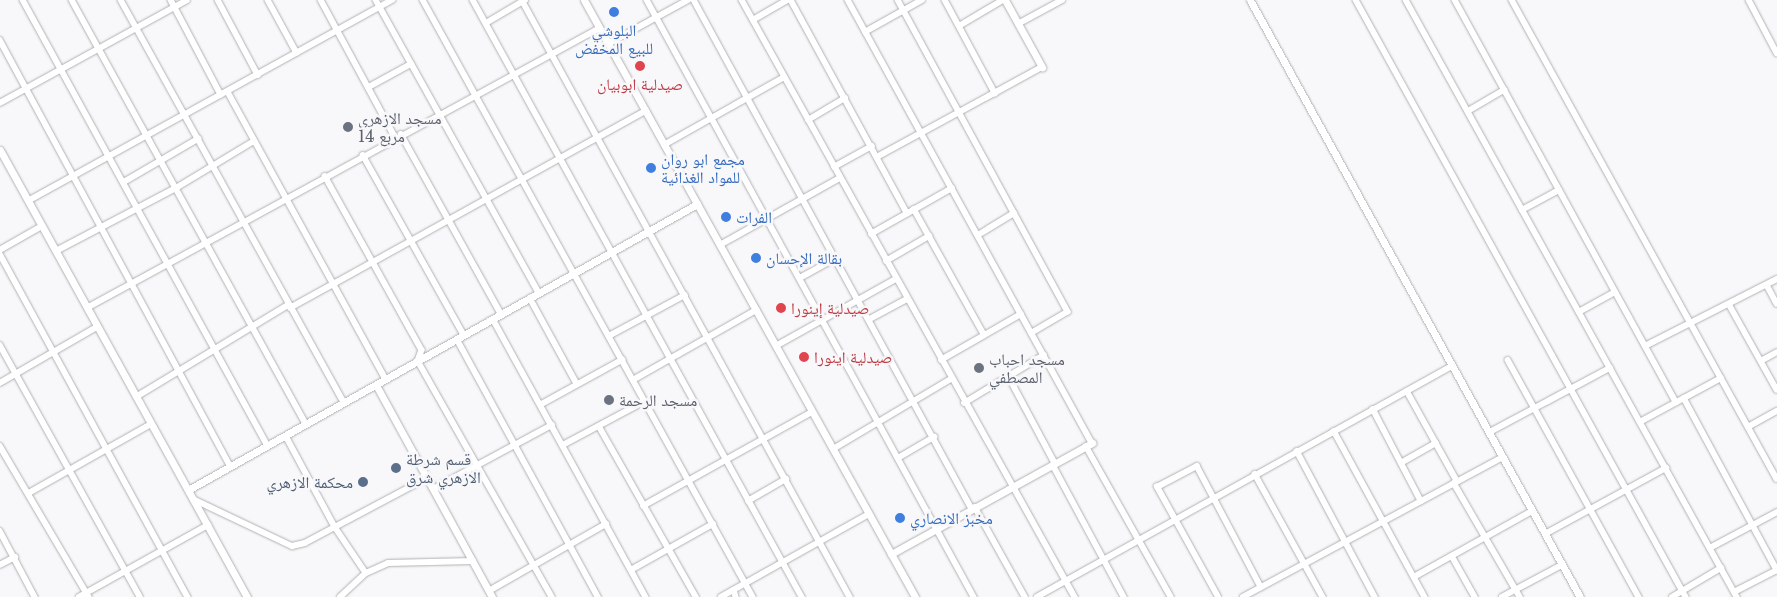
<!DOCTYPE html>
<html>
<head>
<meta charset="utf-8">
<style>
  body { margin:0 }
  #map { position:relative; width:1777px; height:597px; overflow:hidden; background:#f8f8fb; font-family:"Libre Baskerville","Noto Naskh Arabic",serif }
  div>[style] { position:absolute }
  [style*='--x'] { left:calc(var(--x)*1px); top:calc(var(--y)*1px); width:calc(var(--w)*1px); rotate:calc(var(--a)*1deg) }
  .roads { filter:drop-shadow(0 0 1px #b1b1b4) drop-shadow(0 0 1px #b1b1b4) }
  .minor>* { height:5.5px; margin:-2.75px; padding:0 2.75px; transform-origin:2.75px; border-radius:2.75px; background:#fff }
  .tertiary>* { height:7px; margin:-3.5px; padding:0 3.5px; transform-origin:3.5px; border-radius:3.5px; background:#fff }
  .dots>* { width:14px; height:14px; translate:-50% -50%; box-sizing:border-box; border:2px solid #f8f8fb; border-radius:50% }
  span { translate:-50% -50%; white-space:nowrap; text-align:center; line-height:1.15; -webkit-text-stroke:5px #f8f8fb; paint-order:stroke }
  .shop-label { font-size:16px; color:#366cbe }
  .left { translate:0 -50%; text-align:left }
  .health-label { font-size:16px; color:#be3a42 }
  .worship-label { font-size:16px; color:#5b616d }
  .service-label { font-size:16px; color:#4e5e75 }
  .right { translate:-100% -50%; text-align:right }
</style>
</head>
<body>
<div id="map">
  <div class="roads">
    <div class="minor">
      <i style="--x:23;--y:0;--w:509;--a:61.22"></i>
      <i style="--x:72;--y:0;--w:484;--a:61.1"></i>
      <i style="--x:121;--y:0;--w:461;--a:61"></i>
      <i style="--x:171;--y:0;--w:107;--a:62.2"></i>
      <i style="--x:218;--y:0;--w:85;--a:61.9"></i>
      <i style="--x:268;--y:0;--w:60;--a:61.3"></i>
      <i style="--x:321;--y:0;--w:156;--a:61.6"></i>
      <i style="--x:376;--y:0;--w:335;--a:60.9"></i>
      <i style="--x:423;--y:0;--w:682;--a:61.07"></i>
      <i style="--x:473;--y:0;--w:682;--a:61.14"></i>
      <i style="--x:522;--y:0;--w:681;--a:61.22"></i>
      <i style="--x:647;--y:0;--w:681;--a:61.29"></i>
      <i style="--x:694;--y:0;--w:580;--a:61.36"></i>
      <i style="--x:742;--y:0;--w:684;--a:60.85"></i>
      <i style="--x:791;--y:0;--w:243;--a:61.4"></i>
      <i style="--x:848;--y:0;--w:506;--a:61.15"></i>
      <i style="--x:898;--y:0;--w:355;--a:61.4"></i>
      <i style="--x:1068;--y:312;--w:42;--a:149.7"></i>
      <i style="--x:945;--y:0;--w:106;--a:61.7"></i>
      <i style="--x:1356;--y:0;--w:682;--a:61.07"></i>
      <i style="--x:1406;--y:0;--w:683;--a:60.99"></i>
      <i style="--x:1455;--y:0;--w:459;--a:61.2"></i>
      <i style="--x:1512;--y:0;--w:547;--a:61.05"></i>
      <i style="--x:1749;--y:0;--w:60;--a:62.2"></i>
      <i style="--x:753;--y:20;--w:39;--a:-30"></i>
      <i style="--x:486;--y:23;--w:45;--a:-30.5"></i>
      <i style="--x:1018;--y:24;--w:50;--a:-28.6"></i>
      <i style="--x:959;--y:26;--w:51;--a:-30.6"></i>
      <i style="--x:865;--y:32;--w:65;--a:-29.3"></i>
      <i style="--x:0;--y:40;--w:485;--a:61.6"></i>
      <i style="--x:608;--y:44;--w:91;--a:-28.8"></i>
      <i style="--x:369;--y:87;--w:48;--a:-28.7"></i>
      <i style="--x:228;--y:92;--w:328;--a:61.2"></i>
      <i style="--x:0;--y:103;--w:213;--a:-28.8"></i>
      <i style="--x:1468;--y:111;--w:42;--a:-30.3"></i>
      <i style="--x:808;--y:120;--w:43;--a:-30.7"></i>
      <i style="--x:401;--y:134;--w:206;--a:60.9"></i>
      <i style="--x:664;--y:145;--w:138;--a:-29.5"></i>
      <i style="--x:363;--y:155;--w:206;--a:60.7"></i>
      <i style="--x:877;--y:157;--w:188;--a:-28.6"></i>
      <i style="--x:834;--y:167;--w:43;--a:-28.9"></i>
      <i style="--x:325;--y:176;--w:199;--a:60.9"></i>
      <i style="--x:422;--y:350;--w:12;--a:110"></i>
      <i style="--x:418;--y:361;--w:271;--a:60.4"></i>
      <i style="--x:124;--y:182;--w:86;--a:-30.2"></i>
      <i style="--x:28;--y:201;--w:416;--a:-28.9"></i>
      <i style="--x:914;--y:209;--w:143;--a:60.8"></i>
      <i style="--x:1522;--y:210;--w:42;--a:-28.4"></i>
      <i style="--x:871;--y:234;--w:93;--a:-29.6"></i>
      <i style="--x:978;--y:235;--w:42;--a:-31.4"></i>
      <i style="--x:720;--y:245;--w:137;--a:-29.2"></i>
      <i style="--x:0;--y:250;--w:48;--a:-29.7"></i>
      <i style="--x:56;--y:251;--w:136;--a:-27.7"></i>
      <i style="--x:176;--y:188;--w:91;--a:-31.1"></i>
      <i style="--x:0;--y:254;--w:391;--a:61.3"></i>
      <i style="--x:886;--y:261;--w:50;--a:-30.2"></i>
      <i style="--x:800;--y:278;--w:41;--a:-29.1"></i>
      <i style="--x:1767;--y:285;--w:21;--a:62"></i>
      <i style="--x:530;--y:298;--w:98;--a:61.3"></i>
      <i style="--x:1729;--y:304;--w:98;--a:60.8"></i>
      <i style="--x:87;--y:308;--w:584;--a:-28.63"></i>
      <i style="--x:290;--y:308;--w:407;--a:-29"></i>
      <i style="--x:1579;--y:312;--w:41;--a:-29.1"></i>
      <i style="--x:493;--y:319;--w:317;--a:61.2"></i>
      <i style="--x:870;--y:319;--w:42;--a:-28.4"></i>
      <i style="--x:609;--y:336;--w:86;--a:-28.3"></i>
      <i style="--x:457;--y:339;--w:294;--a:61.3"></i>
      <i style="--x:0;--y:345;--w:288;--a:60.9"></i>
      <i style="--x:776;--y:346;--w:137;--a:-29.2"></i>
      <i style="--x:1645;--y:346;--w:148;--a:-26.9"></i>
      <i style="--x:941;--y:360;--w:92;--a:-29.9"></i>
      <i style="--x:1508;--y:360;--w:271;--a:61.1"></i>
      <i style="--x:1761;--y:361;--w:18;--a:-29"></i>
      <i style="--x:1009;--y:377;--w:98;--a:61.9"></i>
      <i style="--x:633;--y:380;--w:142;--a:-29.6"></i>
      <i style="--x:0;--y:383;--w:112;--a:-30"></i>
      <i style="--x:1407;--y:391;--w:103;--a:60.9"></i>
      <i style="--x:136;--y:397;--w:178;--a:-31.2"></i>
      <i style="--x:1684;--y:398;--w:196;--a:61.6"></i>
      <i style="--x:964;--y:403;--w:93;--a:-31"></i>
      <i style="--x:540;--y:405;--w:94;--a:-28.8"></i>
      <i style="--x:1373;--y:409;--w:104;--a:62.4"></i>
      <i style="--x:1640;--y:422;--w:92;--a:-28.5"></i>
      <i style="--x:599;--y:426;--w:197;--a:60.4"></i>
      <i style="--x:1748;--y:427;--w:33;--a:-29"></i>
      <i style="--x:1334;--y:431;--w:189;--a:61.3"></i>
      <i style="--x:1490;--y:432;--w:136;--a:-28.1"></i>
      <i style="--x:286;--y:436;--w:103;--a:61.7"></i>
      <i style="--x:335;--y:527;--w:55;--a:56"></i>
      <i style="--x:563;--y:445;--w:93;--a:-28.2"></i>
      <i style="--x:0;--y:446;--w:175;--a:59.5"></i>
      <i style="--x:1086;--y:446;--w:173;--a:60.6"></i>
      <i style="--x:833;--y:449;--w:137;--a:-30.7"></i>
      <i style="--x:1297;--y:451;--w:166;--a:61.9"></i>
      <i style="--x:898;--y:458;--w:42;--a:-30.3"></i>
      <i style="--x:1401;--y:463;--w:40;--a:-29.7"></i>
      <i style="--x:1053;--y:465;--w:150;--a:61.7"></i>
      <i style="--x:1255;--y:474;--w:141;--a:61.1"></i>
      <i style="--x:1454;--y:483;--w:132;--a:59.9"></i>
      <i style="--x:433;--y:489;--w:135;--a:-28.3"></i>
      <i style="--x:29;--y:493;--w:140;--a:-29.5"></i>
      <i style="--x:193;--y:499;--w:110;--a:25.4"></i>
      <i style="--x:292;--y:546;--w:13;--a:-13"></i>
      <i style="--x:305;--y:543;--w:138;--a:-28"></i>
      <i style="--x:748;--y:501;--w:44;--a:-30.1"></i>
      <i style="--x:643;--y:506;--w:193;--a:-29.1"></i>
      <i style="--x:975;--y:507;--w:103;--a:60.9"></i>
      <i style="--x:0;--y:531;--w:75;--a:62.1"></i>
      <i style="--x:1545;--y:534;--w:138;--a:-28.6"></i>
      <i style="--x:1710;--y:548;--w:76;--a:-28.2"></i>
      <i style="--x:1452;--y:556;--w:47;--a:60.7"></i>
      <i style="--x:0;--y:565;--w:17;--a:-28"></i>
      <i style="--x:631;--y:570;--w:94;--a:-29.3"></i>
      <i style="--x:1414;--y:577;--w:135;--a:-29.2"></i>
      <i style="--x:734;--y:590;--w:7;--a:74"></i>
      <i style="--x:489;--y:591;--w:135;--a:-29.8"></i>
      <i style="--x:1734;--y:592;--w:48;--a:-27.1"></i>
      <i style="--x:79;--y:597;--w:148;--a:-29.2"></i>
      <i style="--x:340;--y:597;--w:35;--a:-43"></i>
      <i style="--x:366;--y:573;--w:24;--a:-24"></i>
      <i style="--x:388;--y:563;--w:85;--a:-1.3"></i>
      <i style="--x:721;--y:597;--w:170;--a:-29.3"></i>
      <i style="--x:1037;--y:597;--w:475;--a:-29.1"></i>
      <i style="--x:1218;--y:597;--w:126;--a:-119"></i>
      <i style="--x:1157;--y:487;--w:45;--a:-27.7"></i>
      <i style="--x:1197;--y:466;--w:137;--a:62.1"></i>
      <i style="--x:1243;--y:597;--w:295;--a:-28.3"></i>
      <i style="--x:1502;--y:597;--w:68;--a:-28.1"></i>
      <i style="--x:1672;--y:597;--w:57;--a:-30.6"></i>
    </div>
    <div class="tertiary">
      <i style="--x:584;--y:0;--w:683;--a:60.99"></i>
      <i style="--x:1005;--y:0;--w:77;--a:61.1"></i>
      <i style="--x:1250;--y:0;--w:682;--a:61.07"></i>
      <i style="--x:0;--y:150;--w:511;--a:61.08"></i>
      <i style="--x:376;--y:385;--w:242;--a:61.3"></i>
      <i style="--x:188;--y:490;--w:584;--a:-29.33"></i>
      <i style="--x:891;--y:554;--w:230;--a:-28.9"></i>
    </div>
  </div>
  <div class="dots">
    <i style="left:614px;top:12px;background:#3f7fe0"></i>
    <i style="left:640px;top:66px;background:#e0444e"></i>
    <i style="left:348px;top:127px;background:#6b7280"></i>
    <i style="left:651px;top:168px;background:#3f7fe0"></i>
    <i style="left:726px;top:217px;background:#3f7fe0"></i>
    <i style="left:756px;top:258px;background:#3f7fe0"></i>
    <i style="left:781px;top:308px;background:#e0444e"></i>
    <i style="left:804px;top:357px;background:#e0444e"></i>
    <i style="left:979px;top:368px;background:#6b7280"></i>
    <i style="left:609px;top:400px;background:#6b7280"></i>
    <i style="left:396px;top:468px;background:#5c6f8a"></i>
    <i style="left:363px;top:482px;background:#5c6f8a"></i>
    <i style="left:900px;top:518px;background:#3f7fe0"></i>
  </div>
  <div class="shop-label">
    <span style="left:614px;top:39px">البلوشي<br>للبيع المخفض</span>
    <span class="left" style="left:661px;top:168px">مجمع ابو روان<br>للمواد الغذائية</span>
    <span class="left" style="left:736px;top:217px">الفرات</span>
    <span class="left" style="left:766px;top:258px">بقالة الإحسان</span>
    <span class="left" style="left:910px;top:518px">مخبز الانصاري</span>
  </div>
  <div class="health-label">
    <span style="left:640px;top:84px">صيدلية ابوبيان</span>
    <span class="left" style="left:791px;top:308px">صيدلية إينورا</span>
    <span class="left" style="left:814px;top:357px">صيدلية اينورا</span>
  </div>
  <div class="worship-label">
    <span class="left" style="left:358px;top:127px">مسجد الازهري<br>مربع 14</span>
    <span class="left" style="left:989px;top:368px">مسجد احباب<br>المصطفي</span>
    <span class="left" style="left:619px;top:400px">مسجد الرحمة</span>
  </div>
  <div class="service-label">
    <span class="left" style="left:406px;top:468px">قسم شرطة<br>الازهري شرق</span>
    <span class="right" style="left:353px;top:482px">محكمة الازهري</span>
  </div>
</div>
</body>
</html>
